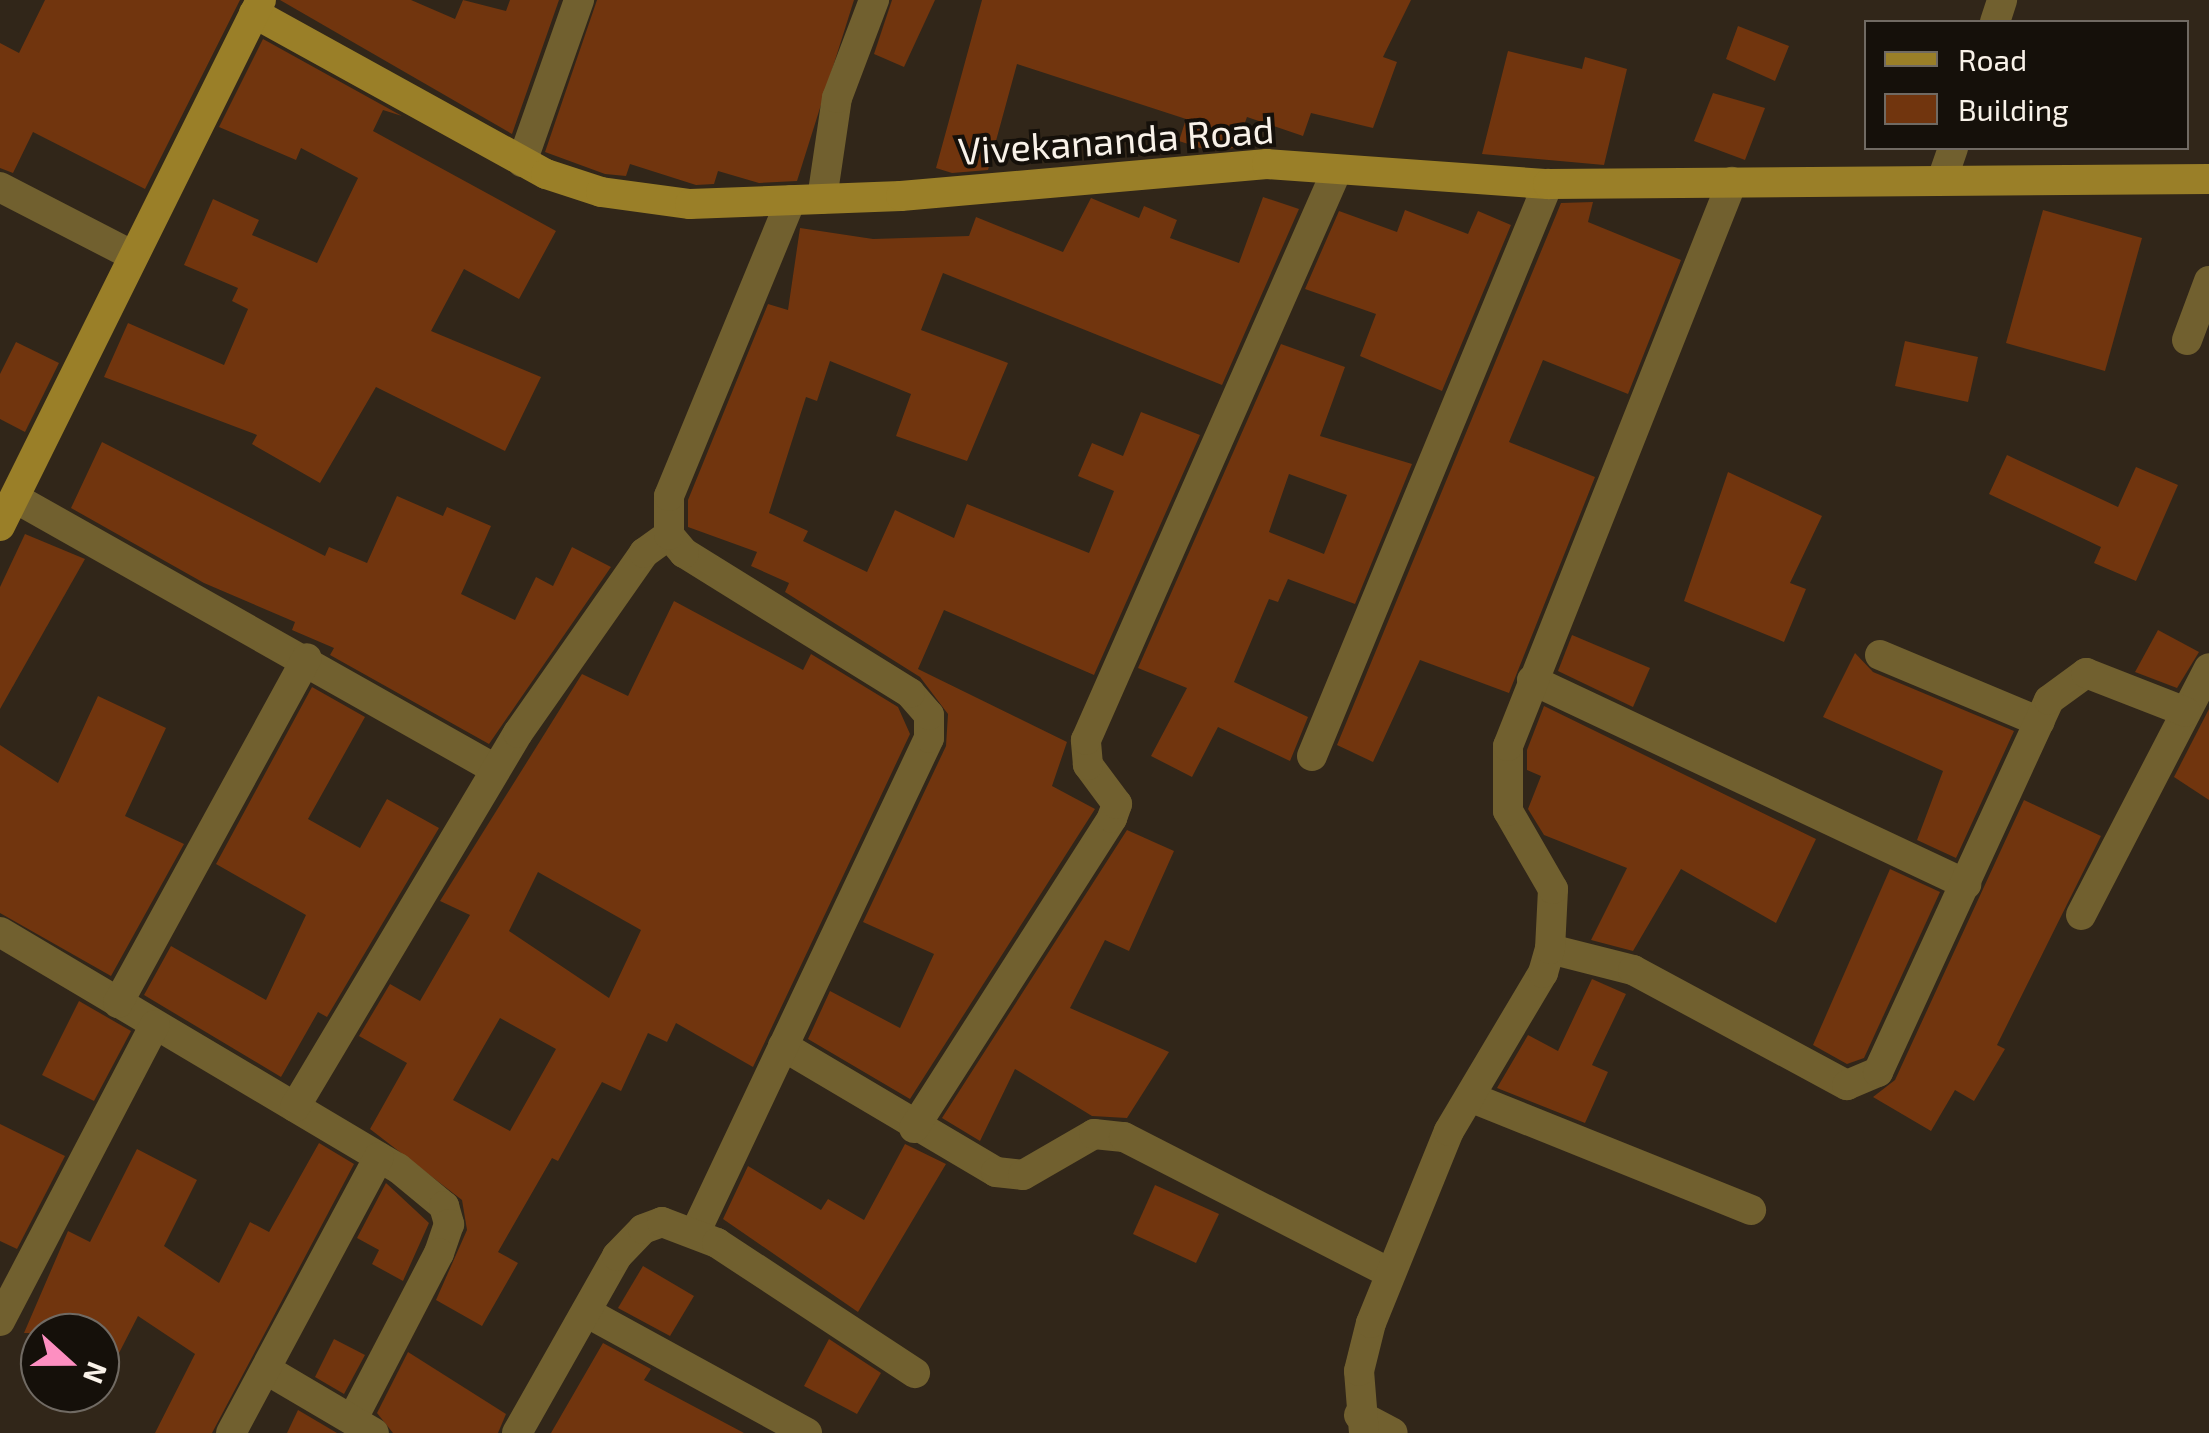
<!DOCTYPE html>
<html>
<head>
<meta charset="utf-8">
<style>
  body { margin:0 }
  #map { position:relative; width:2209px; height:1433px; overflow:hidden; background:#312619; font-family:"Exo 2",sans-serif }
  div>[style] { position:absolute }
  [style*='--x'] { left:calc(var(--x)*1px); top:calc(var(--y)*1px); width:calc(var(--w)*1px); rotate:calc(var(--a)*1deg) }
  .building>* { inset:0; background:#71350e }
  .street>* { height:30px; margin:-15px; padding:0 15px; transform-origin:15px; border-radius:15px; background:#71602f }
  .secondary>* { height:30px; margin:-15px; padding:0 15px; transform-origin:15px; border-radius:15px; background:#9a7f28 }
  span { translate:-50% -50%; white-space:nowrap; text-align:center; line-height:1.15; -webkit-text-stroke:8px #15100a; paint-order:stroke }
  .street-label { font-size:38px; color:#f9f2e9 }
  .legend { position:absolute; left:1864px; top:20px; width:325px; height:130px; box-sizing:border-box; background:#15100a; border:2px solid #706a63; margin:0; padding:12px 18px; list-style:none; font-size:30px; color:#f9f2e9 }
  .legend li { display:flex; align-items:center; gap:20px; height:50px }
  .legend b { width:50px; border:2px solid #706a63 }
  .north { position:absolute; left:20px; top:1313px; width:100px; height:100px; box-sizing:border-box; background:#15100a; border:2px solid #706a63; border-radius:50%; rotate:111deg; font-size:28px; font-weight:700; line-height:40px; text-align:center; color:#f9f2e9 }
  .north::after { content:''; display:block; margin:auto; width:35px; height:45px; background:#fd8fc1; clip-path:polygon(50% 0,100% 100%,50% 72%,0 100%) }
</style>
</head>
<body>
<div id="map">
  <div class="building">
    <i style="clip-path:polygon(45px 0,240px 0,145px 189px,33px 132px,13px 173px,0 168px,0 43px,19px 53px)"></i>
    <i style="clip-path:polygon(280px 0,411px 0,455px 19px,463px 0,506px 11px,510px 0,559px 0,512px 134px)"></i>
    <i style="clip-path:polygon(597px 0,854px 0,797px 181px,759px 183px,718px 171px,714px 184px,696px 185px,630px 164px,626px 176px,605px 174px,545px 152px)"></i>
    <i style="clip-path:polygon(892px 0,935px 0,904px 67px,874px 54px)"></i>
    <i style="clip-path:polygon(982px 0,1411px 0,1383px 57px,1397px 62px,1373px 128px,1311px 113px,1303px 136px,1247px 117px,1236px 148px,1206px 150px,1179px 141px,1186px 119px,1017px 64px,988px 170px,952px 173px,936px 168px)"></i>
    <i style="clip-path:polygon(1738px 26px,1789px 46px,1775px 81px,1726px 59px)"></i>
    <i style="clip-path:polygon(263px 39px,402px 116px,383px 110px,373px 131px,556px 231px,519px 299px,464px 269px,431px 331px,541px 377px,505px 451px,376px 387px,320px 483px,252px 444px,257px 435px,104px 377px,128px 323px,224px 365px,248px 309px,232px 301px,238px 288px,184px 265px,213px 199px,259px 220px,252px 235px,317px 263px,358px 178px,301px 148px,296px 160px,219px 127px)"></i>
    <i style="clip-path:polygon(1508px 51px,1582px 69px,1585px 57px,1627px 69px,1604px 165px,1482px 154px)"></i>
    <i style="clip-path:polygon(1713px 93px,1765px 108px,1745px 160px,1694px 141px)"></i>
    <i style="clip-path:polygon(1263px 197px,1299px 209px,1222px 385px,943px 273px,921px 330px,1008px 363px,967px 461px,896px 436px,911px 394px,830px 361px,817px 401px,806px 397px,769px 513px,808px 531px,803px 541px,867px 572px,895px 510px,954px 538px,967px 504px,1089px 553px,1114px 491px,1078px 476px,1092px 443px,1123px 456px,1141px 412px,1200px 435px,1094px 675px,944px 610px,918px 669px,1067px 742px,1052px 786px,1095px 809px,910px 1099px,808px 1039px,830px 991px,900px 1028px,934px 954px,863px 922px,946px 746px,948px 714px,920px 677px,785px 592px,789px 583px,751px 566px,757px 552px,688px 527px,688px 500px,768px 304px,788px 310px,800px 228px,873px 239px,969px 236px,976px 217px,1063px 252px,1091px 198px,1139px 218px,1144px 206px,1177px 220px,1170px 238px,1239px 263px)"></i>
    <i style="clip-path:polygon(1593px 202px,1588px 222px,1681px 260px,1628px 394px,1543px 360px,1509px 442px,1595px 477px,1509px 693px,1420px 660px,1373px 762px,1337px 745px,1561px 203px)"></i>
    <i style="clip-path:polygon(1405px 210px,1468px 234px,1478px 211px,1511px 225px,1442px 391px,1360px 356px,1376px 314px,1305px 289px,1339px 211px,1397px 232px)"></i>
    <i style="clip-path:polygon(2043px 210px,2142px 238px,2105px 371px,2006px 343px)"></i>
    <i style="clip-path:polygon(1905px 341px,1978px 357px,1968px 402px,1895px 386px)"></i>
    <i style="clip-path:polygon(16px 342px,59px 363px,25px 432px,0 419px,0 374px)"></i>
    <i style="clip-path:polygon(evenodd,1281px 344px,1345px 367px,1320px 436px,1412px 464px,1355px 604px,1288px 579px,1278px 602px,1269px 599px,1234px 682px,1308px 717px,1290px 761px,1218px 727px,1192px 777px,1151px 756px,1187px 688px,1138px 668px,1281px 344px,1289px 474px,1347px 495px,1324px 554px,1269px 532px,1289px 474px)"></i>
    <i style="clip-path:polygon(102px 442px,325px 556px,329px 547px,367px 563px,397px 496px,443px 516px,447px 507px,491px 526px,461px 594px,515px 620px,536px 577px,553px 586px,572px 547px,611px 567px,489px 744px,330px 655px,334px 648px,292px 630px,295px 622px,204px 583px,71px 508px)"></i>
    <i style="clip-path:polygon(2007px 455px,2118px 507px,2136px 467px,2178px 485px,2136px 581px,2094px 563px,2101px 547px,1989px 494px)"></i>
    <i style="clip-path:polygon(1728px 472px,1822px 516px,1790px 583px,1806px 589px,1784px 642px,1684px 601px)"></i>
    <i style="clip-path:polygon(25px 534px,85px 559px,0 709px,0 587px)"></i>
    <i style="clip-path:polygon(evenodd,674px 601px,803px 670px,811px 654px,898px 707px,910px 734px,753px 1067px,676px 1023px,667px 1042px,648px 1033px,621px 1091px,602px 1082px,558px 1161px,552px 1158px,498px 1252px,518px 1263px,482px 1326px,436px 1300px,467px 1230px,462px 1200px,370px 1129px,407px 1063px,359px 1036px,390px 984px,420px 1001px,470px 915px,440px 901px,582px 674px,628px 696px,674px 601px,538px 872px,641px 930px,609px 998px,509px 931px,538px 872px,674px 601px,500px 1018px,556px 1049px,510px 1131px,453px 1100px,500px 1018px)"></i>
    <i style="clip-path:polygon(2158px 630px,2199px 652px,2177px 688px,2135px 672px)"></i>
    <i style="clip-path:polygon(1572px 635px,1650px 668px,1633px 707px,1558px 671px)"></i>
    <i style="clip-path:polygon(1855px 653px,1873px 672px,2014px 731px,1956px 858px,1917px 840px,1943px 771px,1823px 717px)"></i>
    <i style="clip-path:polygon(312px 687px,365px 717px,308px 819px,360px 848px,387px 799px,439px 828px,327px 1017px,318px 1012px,281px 1077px,144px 995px,171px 946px,266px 1000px,306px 915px,216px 864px)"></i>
    <i style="clip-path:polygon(98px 696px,166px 728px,125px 816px,184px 844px,111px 976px,0 913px,0 745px,58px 783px)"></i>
    <i style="clip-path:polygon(1544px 706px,1816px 839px,1776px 923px,1681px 869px,1633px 951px,1591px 940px,1627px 868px,1544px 835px,1528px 809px,1541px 776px,1527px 770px,1527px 750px)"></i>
    <i style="clip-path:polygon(2209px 709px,2209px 800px,2174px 777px)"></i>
    <i style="clip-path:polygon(2024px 800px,2101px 836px,1997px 1045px,2005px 1049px,1974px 1101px,1955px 1090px,1931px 1131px,1873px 1097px,1895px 1080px)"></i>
    <i style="clip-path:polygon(1127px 830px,1174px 851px,1129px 951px,1105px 940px,1070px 1008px,1169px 1052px,1127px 1118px,1092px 1116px,1015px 1069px,980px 1141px,942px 1118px)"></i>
    <i style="clip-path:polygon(1890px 869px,1940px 892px,1864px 1058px,1847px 1064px,1813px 1045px)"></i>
    <i style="clip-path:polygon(1592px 979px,1626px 994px,1592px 1065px,1608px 1072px,1585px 1123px,1497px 1088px,1528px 1035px,1558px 1051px)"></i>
    <i style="clip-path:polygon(79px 1001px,131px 1031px,94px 1101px,42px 1075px)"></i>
    <i style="clip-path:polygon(0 1124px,65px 1156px,17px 1249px,0 1241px)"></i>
    <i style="clip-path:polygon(319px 1143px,354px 1164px,212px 1433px,155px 1433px,195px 1354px,138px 1316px,100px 1390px,100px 1333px,24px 1333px,68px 1231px,90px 1242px,137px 1149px,197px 1180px,164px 1246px,219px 1283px,250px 1222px,269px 1232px)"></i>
    <i style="clip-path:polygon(905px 1144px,946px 1164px,858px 1312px,723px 1219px,748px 1166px,821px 1210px,828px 1199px,864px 1220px)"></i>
    <i style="clip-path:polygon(386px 1183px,429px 1223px,403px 1281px,372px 1264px,379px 1250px,357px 1238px)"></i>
    <i style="clip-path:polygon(1155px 1185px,1219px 1214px,1196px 1263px,1133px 1234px)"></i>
    <i style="clip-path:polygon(643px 1266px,694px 1296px,670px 1336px,618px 1308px)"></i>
    <i style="clip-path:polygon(334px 1339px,365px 1355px,344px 1394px,315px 1377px)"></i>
    <i style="clip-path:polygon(829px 1339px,881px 1373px,857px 1414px,804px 1386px)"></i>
    <i style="clip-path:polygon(603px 1343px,651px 1369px,644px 1380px,744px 1433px,551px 1433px)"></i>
    <i style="clip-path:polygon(408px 1352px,506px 1414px,498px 1433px,393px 1433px,377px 1413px)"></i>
    <i style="clip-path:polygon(298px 1410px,337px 1433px,287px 1433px)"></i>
  </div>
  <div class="street">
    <i style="--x:1995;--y:22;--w:23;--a:-72"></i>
    <i style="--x:522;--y:162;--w:172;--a:-70.6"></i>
    <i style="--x:1942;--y:180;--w:34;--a:-71"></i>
    <i style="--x:0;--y:187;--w:146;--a:27.3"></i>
    <i style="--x:822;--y:199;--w:102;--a:-81.6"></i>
    <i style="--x:837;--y:98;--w:105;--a:-69.3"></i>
    <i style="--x:2187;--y:340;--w:63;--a:-69.6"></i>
    <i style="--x:15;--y:498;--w:551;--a:29.45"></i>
    <i style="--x:1880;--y:655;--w:173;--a:22.7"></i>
    <i style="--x:1532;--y:680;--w:480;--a:25.2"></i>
    <i style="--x:1312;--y:756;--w:619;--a:-67.58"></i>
    <i style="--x:2081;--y:915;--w:278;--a:-62.6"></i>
    <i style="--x:0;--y:932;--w:463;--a:30.7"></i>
    <i style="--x:398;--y:1168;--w:60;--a:39.6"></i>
    <i style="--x:444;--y:1206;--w:19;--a:74"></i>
    <i style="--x:449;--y:1224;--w:31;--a:109"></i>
    <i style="--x:439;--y:1253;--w:188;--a:117.5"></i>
    <i style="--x:1550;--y:949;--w:86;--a:14.2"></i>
    <i style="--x:1633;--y:970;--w:243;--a:28.3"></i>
    <i style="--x:1847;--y:1085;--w:34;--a:-23"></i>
    <i style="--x:1878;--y:1072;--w:409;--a:-65.3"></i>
    <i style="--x:2049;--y:700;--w:46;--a:-36.1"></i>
    <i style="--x:2086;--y:673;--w:107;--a:21.3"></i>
    <i style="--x:118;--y:1003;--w:393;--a:-61.3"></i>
    <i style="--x:783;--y:1046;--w:247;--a:30.6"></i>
    <i style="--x:996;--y:1172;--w:27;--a:6"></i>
    <i style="--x:1023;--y:1175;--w:82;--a:-30"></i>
    <i style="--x:1094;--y:1134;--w:30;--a:6"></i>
    <i style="--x:1124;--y:1137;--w:299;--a:27.1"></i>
    <i style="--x:1470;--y:1097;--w:303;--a:21.9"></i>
    <i style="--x:295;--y:1107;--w:435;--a:-59.2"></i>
    <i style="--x:518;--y:733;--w:220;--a:-55"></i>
    <i style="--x:644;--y:553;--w:31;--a:-36"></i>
    <i style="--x:914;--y:1128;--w:368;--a:-57.4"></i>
    <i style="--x:1112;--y:818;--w:15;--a:-70"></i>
    <i style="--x:1117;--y:804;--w:49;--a:-126.6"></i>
    <i style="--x:1088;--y:765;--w:25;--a:-95"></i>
    <i style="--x:1086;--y:740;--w:623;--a:-66.23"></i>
    <i style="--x:696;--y:1231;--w:545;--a:-64.7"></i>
    <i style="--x:929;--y:738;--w:23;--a:-90"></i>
    <i style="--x:929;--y:715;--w:29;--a:-131"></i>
    <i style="--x:910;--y:693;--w:266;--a:-148.2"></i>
    <i style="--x:684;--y:553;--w:23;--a:-130"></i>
    <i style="--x:669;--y:535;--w:39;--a:-90"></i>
    <i style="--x:669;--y:496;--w:320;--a:-67.6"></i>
    <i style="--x:586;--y:1312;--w:252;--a:28.7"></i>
    <i style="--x:0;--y:1321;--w:334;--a:-62.4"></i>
    <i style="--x:267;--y:1370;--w:124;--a:30.5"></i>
    <i style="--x:1359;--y:1415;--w:38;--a:28"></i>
    <i style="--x:231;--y:1433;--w:313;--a:-61.8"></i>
    <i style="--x:517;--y:1433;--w:203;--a:-60.5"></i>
    <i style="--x:617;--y:1256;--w:37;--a:-46"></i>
    <i style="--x:643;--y:1229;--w:20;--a:-20"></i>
    <i style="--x:662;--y:1222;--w:59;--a:20.9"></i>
    <i style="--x:717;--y:1243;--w:237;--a:33.3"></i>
    <i style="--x:1364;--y:1433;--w:62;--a:-94.6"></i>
    <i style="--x:1359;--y:1371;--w:49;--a:-76"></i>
    <i style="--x:1371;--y:1323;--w:207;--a:-67.9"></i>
    <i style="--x:1449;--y:1131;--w:184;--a:-59.3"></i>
    <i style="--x:1543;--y:973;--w:25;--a:-74"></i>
    <i style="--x:1550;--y:949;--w:60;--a:-87.1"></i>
    <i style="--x:1553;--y:889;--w:90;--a:-120"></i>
    <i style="--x:1508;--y:811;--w:65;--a:-90"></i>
    <i style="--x:1508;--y:746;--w:607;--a:-68.34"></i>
  </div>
  <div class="secondary">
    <i style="--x:254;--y:13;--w:333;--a:28.9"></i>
    <i style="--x:546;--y:174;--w:58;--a:18.1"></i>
    <i style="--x:601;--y:192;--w:90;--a:7.7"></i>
    <i style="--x:690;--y:204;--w:211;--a:-2.2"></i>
    <i style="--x:901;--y:196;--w:367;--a:-5"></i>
    <i style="--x:1267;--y:164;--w:282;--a:4.1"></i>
    <i style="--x:1548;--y:184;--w:661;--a:-0.43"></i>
    <i style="--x:0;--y:526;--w:587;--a:-63.61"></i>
  </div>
  <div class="street-label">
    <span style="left:1116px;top:140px;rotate:-4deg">Vivekananda Road</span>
  </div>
  <ul class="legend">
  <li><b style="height:12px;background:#9a7f28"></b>Road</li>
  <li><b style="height:28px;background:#71350e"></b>Building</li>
  </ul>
  <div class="north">N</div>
</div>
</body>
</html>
